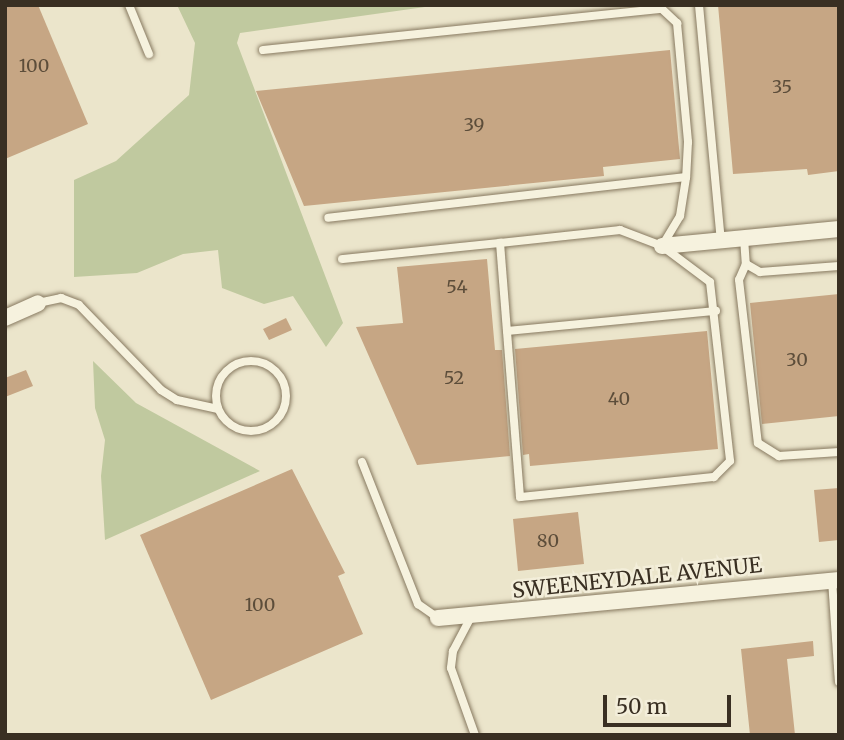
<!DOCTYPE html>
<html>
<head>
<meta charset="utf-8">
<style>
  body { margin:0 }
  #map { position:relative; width:844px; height:740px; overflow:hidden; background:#ebe5cb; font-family:Merriweather,serif }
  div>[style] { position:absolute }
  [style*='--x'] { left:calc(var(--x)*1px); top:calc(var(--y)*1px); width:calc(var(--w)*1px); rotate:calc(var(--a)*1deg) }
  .green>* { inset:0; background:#c0c99f }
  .building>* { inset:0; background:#c6a684 }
  .roads { filter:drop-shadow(0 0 2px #877960) drop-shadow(0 0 2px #877960) }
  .service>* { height:8px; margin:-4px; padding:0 4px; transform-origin:4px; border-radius:4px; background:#f6f2de }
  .service>.ring { margin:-4px; padding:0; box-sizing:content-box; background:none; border:8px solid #f6f2de; border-radius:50% }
  .minor>* { height:16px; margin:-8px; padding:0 8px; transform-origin:8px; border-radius:8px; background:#f6f2de }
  span { translate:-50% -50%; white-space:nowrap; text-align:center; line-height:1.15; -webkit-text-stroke:5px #f3eeda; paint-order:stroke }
  .number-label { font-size:18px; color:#5c4d3a }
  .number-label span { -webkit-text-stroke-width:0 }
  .street-label { font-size:21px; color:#392f22 }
  .frame { position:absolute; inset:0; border:7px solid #392f22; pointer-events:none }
  .scale { position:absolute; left:603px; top:695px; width:128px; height:32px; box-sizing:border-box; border:4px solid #392f22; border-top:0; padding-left:9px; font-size:21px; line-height:24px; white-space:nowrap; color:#392f22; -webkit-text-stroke:5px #f3eeda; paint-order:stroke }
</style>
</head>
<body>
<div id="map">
  <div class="green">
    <i style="clip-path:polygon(177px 5px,432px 6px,240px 33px,237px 43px,343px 323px,326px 347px,293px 296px,264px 304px,222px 288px,218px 250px,183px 254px,137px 273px,74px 277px,74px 180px,116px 161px,189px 95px,195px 43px)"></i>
    <i style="clip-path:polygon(93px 361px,136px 403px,260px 471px,105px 540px,101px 476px,105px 440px,95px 408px)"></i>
  </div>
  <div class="building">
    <i style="clip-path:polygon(5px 5px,38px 5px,88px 124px,5px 159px)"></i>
    <i style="clip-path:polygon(718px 5px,839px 5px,839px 171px,808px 175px,807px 169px,733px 174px)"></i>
    <i style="clip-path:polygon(670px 50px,680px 159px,603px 167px,604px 176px,304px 206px,256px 91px)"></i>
    <i style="clip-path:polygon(487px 259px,495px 350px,502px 350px,510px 456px,417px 465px,356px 327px,403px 323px,397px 267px)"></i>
    <i style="clip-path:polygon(839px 294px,839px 416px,762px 424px,750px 303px)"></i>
    <i style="clip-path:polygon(286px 318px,292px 330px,269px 340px,263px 329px)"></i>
    <i style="clip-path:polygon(707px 331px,718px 449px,530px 466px,529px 454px,523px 455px,515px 349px)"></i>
    <i style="clip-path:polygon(26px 370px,33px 386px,5px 397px,5px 378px)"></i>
    <i style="clip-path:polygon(292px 469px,345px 573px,338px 576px,363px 634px,211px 700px,140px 535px)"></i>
    <i style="clip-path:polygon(839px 488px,839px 540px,819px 542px,814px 490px)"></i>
    <i style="clip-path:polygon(578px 512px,584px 564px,518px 571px,513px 519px)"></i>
    <i style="clip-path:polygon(813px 641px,814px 656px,787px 659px,795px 735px,750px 735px,741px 649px)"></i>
  </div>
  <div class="roads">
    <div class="service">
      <i style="--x:129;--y:5;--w:53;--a:67.8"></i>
      <i style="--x:699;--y:5;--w:236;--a:84.7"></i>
      <i style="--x:263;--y:50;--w:401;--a:-5.9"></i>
      <i style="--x:662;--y:9;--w:21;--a:43"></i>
      <i style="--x:677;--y:23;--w:120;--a:84.7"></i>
      <i style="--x:688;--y:142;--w:35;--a:93"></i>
      <i style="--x:686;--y:177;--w:360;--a:173.5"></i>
      <i style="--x:620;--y:230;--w:45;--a:20.9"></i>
      <i style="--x:662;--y:246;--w:60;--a:36.9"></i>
      <i style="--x:710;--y:282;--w:180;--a:83.6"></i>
      <i style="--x:730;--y:461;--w:23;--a:135"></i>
      <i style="--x:714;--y:477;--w:195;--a:174.1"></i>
      <i style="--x:520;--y:497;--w:255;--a:-94.5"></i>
      <i style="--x:500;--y:243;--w:121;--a:-6.2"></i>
      <i style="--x:744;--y:238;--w:26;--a:86"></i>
      <i style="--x:746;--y:264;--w:17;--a:114"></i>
      <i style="--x:739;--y:280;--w:164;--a:83.4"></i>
      <i style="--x:758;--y:443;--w:25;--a:32"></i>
      <i style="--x:779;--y:456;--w:60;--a:-3.8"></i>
      <i style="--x:662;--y:246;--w:35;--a:-59"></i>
      <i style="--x:680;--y:216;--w:39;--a:-81"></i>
      <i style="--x:342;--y:259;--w:159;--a:-5.8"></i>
      <i style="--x:746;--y:264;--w:16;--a:30"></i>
      <i style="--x:760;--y:272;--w:79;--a:-4.3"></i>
      <i style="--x:38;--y:303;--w:24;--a:-12"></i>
      <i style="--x:61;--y:298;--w:19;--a:21"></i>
      <i style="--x:79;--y:305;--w:118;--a:46"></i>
      <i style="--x:161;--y:390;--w:19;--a:32"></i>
      <i style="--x:177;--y:400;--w:42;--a:12.4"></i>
      <i style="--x:507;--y:331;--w:210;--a:-5.5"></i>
      <i class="ring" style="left:216px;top:361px;width:62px;height:62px"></i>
      <i style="--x:362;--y:462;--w:153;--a:68.5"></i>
      <i style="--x:418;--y:604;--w:24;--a:35"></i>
      <i style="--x:832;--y:580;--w:102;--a:86.1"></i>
      <i style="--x:472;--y:615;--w:41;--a:117.8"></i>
      <i style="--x:453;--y:651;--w:17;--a:97"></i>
      <i style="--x:451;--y:668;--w:71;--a:70.3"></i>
    </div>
    <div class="minor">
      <i style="--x:662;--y:246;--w:178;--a:-5.5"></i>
      <i style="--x:5;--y:318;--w:36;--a:-24"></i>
      <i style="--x:438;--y:618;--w:403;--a:-5.4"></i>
    </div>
  </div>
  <div class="number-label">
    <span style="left:34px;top:66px">100</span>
    <span style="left:782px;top:87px">35</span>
    <span style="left:474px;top:125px">39</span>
    <span style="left:457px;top:287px">54</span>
    <span style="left:797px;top:360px">30</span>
    <span style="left:454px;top:378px">52</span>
    <span style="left:619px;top:399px">40</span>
    <span style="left:548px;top:541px">80</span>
    <span style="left:260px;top:605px">100</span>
  </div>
  <div class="street-label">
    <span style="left:637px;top:578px;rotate:-6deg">SWEENEYDALE AVENUE</span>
  </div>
  <div class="frame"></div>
  <div class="scale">50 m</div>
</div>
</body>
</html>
